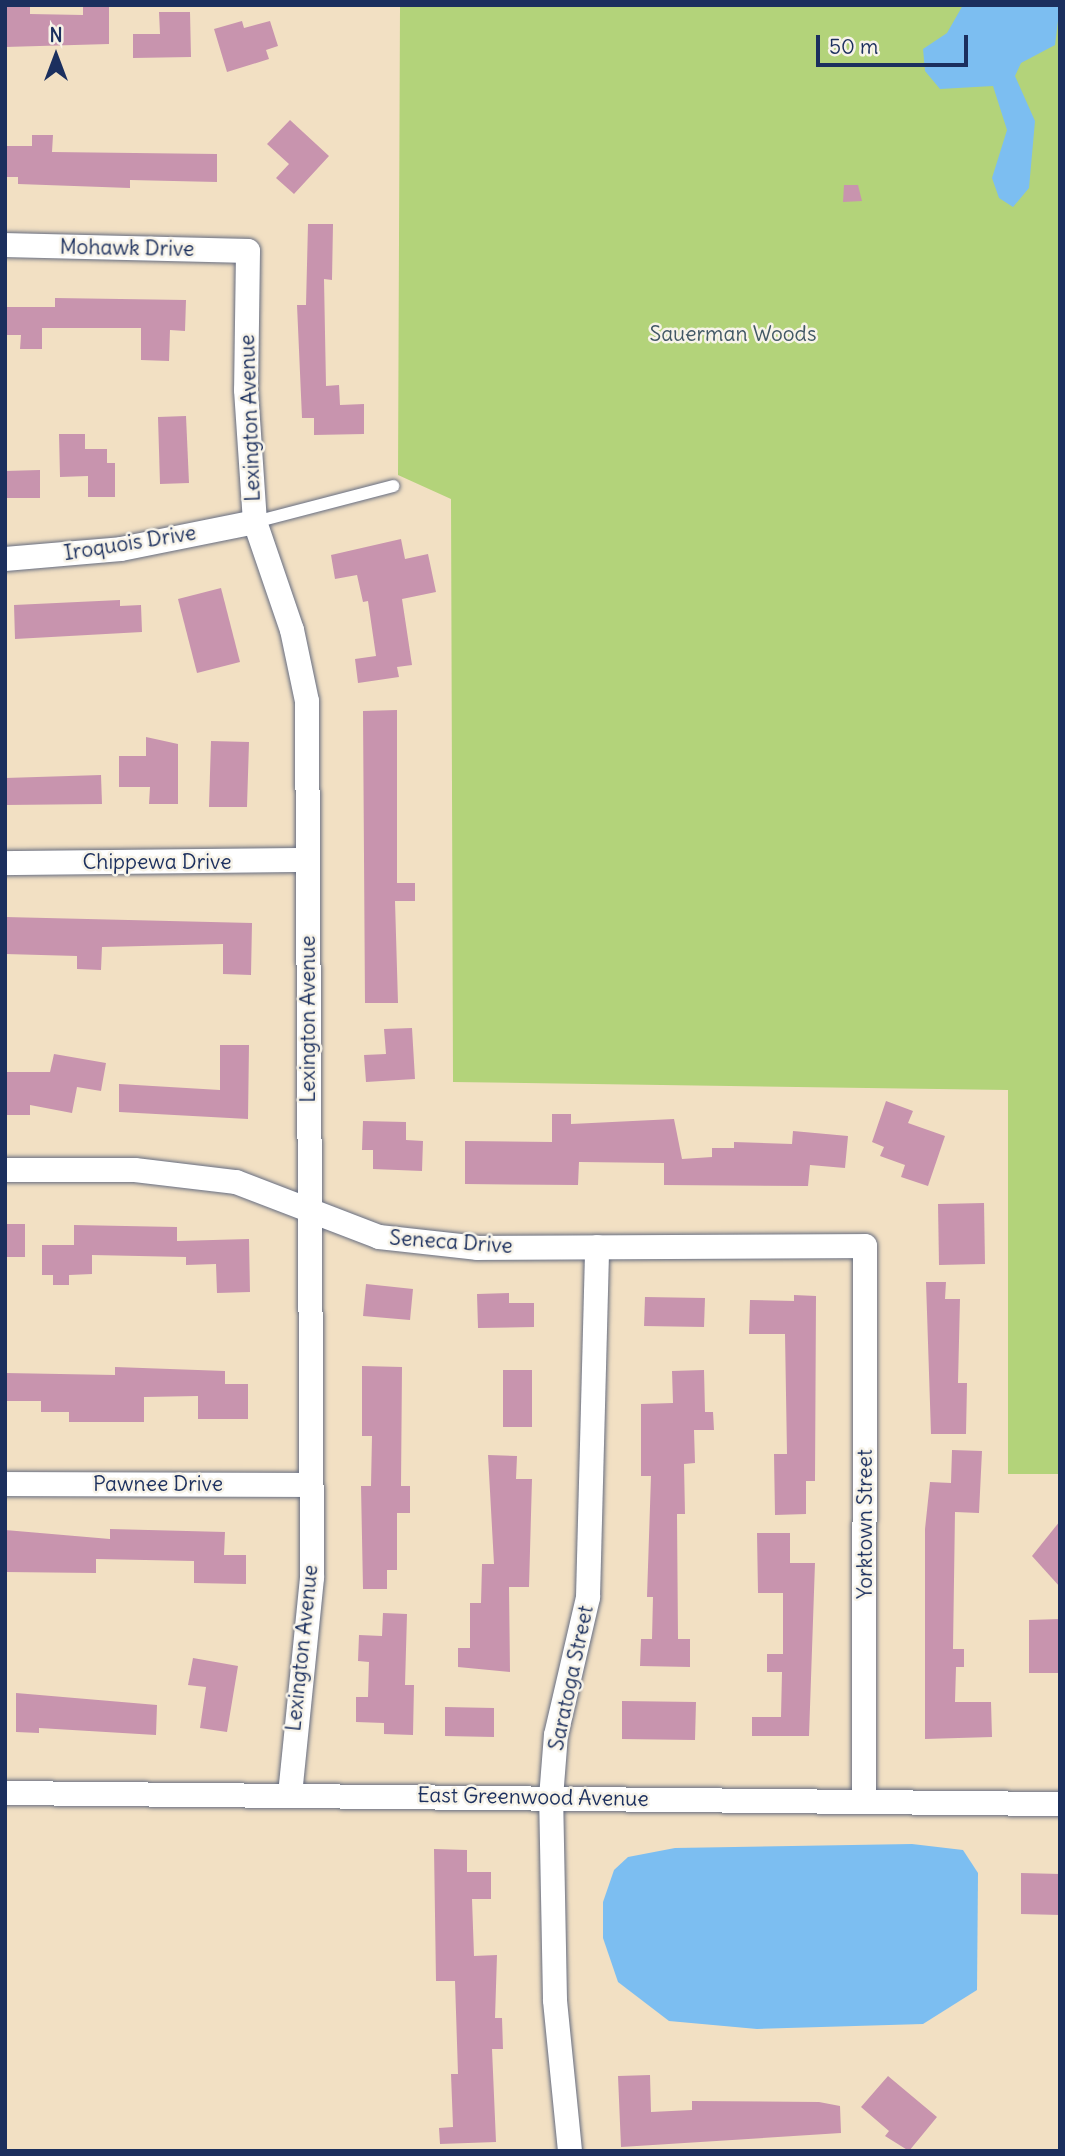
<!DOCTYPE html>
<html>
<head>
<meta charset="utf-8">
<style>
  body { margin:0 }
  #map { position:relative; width:1065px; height:2156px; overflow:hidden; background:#f2e0c3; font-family:Delius,sans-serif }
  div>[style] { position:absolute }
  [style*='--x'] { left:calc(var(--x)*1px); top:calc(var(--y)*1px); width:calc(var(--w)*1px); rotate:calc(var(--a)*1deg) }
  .green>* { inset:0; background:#b3d37a }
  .water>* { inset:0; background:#7cbef1 }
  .building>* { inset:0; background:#c894ae }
  .roads { filter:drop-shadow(0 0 2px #666d81) drop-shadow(0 0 2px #666d81) }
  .lane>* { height:12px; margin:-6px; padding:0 6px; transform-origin:6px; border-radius:6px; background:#fff }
  .street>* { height:24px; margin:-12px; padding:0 12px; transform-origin:12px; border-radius:12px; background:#fff }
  span { translate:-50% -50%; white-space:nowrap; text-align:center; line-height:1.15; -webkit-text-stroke:5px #f7f3e8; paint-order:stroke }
  .street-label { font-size:21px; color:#1b2f5e }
  .park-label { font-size:21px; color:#415865 }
  .frame { position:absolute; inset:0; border:7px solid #1b2f5e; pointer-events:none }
  .north { position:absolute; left:21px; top:21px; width:70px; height:70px; -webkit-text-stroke:5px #f7f3e8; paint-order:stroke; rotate:0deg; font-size:19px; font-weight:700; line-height:28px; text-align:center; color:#1b2f5e }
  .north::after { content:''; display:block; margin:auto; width:24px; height:32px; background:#1b2f5e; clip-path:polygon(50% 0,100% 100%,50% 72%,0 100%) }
  .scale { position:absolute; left:816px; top:35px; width:152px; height:32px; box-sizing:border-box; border:4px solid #1b2f5e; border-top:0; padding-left:9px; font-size:21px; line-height:24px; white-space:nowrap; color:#1b2f5e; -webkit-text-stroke:5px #f7f3e8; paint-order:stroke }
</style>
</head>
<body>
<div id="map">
  <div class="green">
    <i style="clip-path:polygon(400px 5px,1060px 5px,1060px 1474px,1008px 1474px,1008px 1090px,453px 1082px,451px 499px,398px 475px)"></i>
  </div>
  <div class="water">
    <i style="clip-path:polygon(963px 5px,1060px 5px,1055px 45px,1021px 63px,1015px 76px,1035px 121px,1029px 188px,1013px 207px,999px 198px,992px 178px,1007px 130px,993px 86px,940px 89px,925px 71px,923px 49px,947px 33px)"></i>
    <i style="clip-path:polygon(912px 1844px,963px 1850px,978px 1873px,977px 1990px,923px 2024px,757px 2029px,669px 2021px,618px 1982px,603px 1938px,603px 1902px,614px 1870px,628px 1857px,675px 1848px)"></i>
  </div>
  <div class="building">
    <i style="clip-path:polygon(5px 5px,30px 5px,30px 14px,83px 15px,83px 5px,109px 5px,109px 44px,5px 47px)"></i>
    <i style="clip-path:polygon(159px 12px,190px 12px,191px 57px,133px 58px,133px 34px,160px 34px)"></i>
    <i style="clip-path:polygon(242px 21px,244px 28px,270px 21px,278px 46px,266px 50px,269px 59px,227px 72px,214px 29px)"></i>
    <i style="clip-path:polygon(290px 120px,329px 156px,294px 194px,276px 178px,289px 164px,267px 144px)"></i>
    <i style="clip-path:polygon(32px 135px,53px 135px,52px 152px,217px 154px,217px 182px,130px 180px,130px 188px,18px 184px,18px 177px,5px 177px,5px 146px,32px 146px)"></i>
    <i style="clip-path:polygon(844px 185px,858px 185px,862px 201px,843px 202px)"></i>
    <i style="clip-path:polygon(308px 224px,333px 224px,332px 280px,324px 279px,326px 386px,339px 385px,340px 405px,364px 404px,364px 434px,314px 435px,314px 418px,302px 418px,297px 305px,306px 305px)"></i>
    <i style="clip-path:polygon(55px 298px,186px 300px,185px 331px,170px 330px,169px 361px,141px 360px,141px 328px,42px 328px,42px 349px,20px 349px,21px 335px,5px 335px,5px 307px,55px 307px)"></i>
    <i style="clip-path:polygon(186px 416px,189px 483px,160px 484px,158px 417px)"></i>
    <i style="clip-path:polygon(59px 434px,85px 434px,85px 449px,107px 449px,107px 463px,115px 463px,115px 497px,88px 497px,88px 476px,60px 477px)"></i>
    <i style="clip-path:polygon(40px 470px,40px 498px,5px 498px,5px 471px)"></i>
    <i style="clip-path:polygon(401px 539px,405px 559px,428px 554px,436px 592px,402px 599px,412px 665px,397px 667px,399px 677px,358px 683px,355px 659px,376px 656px,368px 601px,363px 602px,357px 575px,335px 579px,331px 555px)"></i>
    <i style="clip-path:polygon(221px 588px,240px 662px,197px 673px,178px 599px)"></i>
    <i style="clip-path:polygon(120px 600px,120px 606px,141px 605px,142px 632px,15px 639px,14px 605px)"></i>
    <i style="clip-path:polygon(397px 710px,397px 883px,415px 883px,415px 901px,395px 901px,398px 1003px,365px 1003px,363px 711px)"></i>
    <i style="clip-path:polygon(146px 737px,178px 744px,178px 804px,149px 804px,150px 787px,119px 787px,119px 756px,146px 756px)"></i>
    <i style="clip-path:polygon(211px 741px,249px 742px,247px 807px,209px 807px)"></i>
    <i style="clip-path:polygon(101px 775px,102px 804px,5px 805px,5px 778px)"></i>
    <i style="clip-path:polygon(5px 917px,252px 923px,251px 975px,223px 974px,223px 944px,102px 947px,101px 970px,77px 969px,77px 956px,5px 954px)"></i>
    <i style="clip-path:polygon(412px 1028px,415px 1079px,366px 1082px,364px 1055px,386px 1054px,384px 1029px)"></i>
    <i style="clip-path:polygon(220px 1045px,249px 1045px,248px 1119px,119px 1112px,119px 1084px,220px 1090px)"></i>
    <i style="clip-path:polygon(54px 1054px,106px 1063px,101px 1091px,77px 1087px,72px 1113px,30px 1105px,30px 1115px,6px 1115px,5px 1072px,50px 1072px)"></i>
    <i style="clip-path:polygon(886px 1101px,913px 1111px,908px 1123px,945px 1136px,928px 1186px,901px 1177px,905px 1165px,880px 1156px,884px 1147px,872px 1142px)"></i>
    <i style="clip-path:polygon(552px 1114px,571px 1114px,571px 1124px,674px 1119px,682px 1159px,712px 1157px,712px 1148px,734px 1148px,734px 1142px,792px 1144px,793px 1131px,848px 1136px,845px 1168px,810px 1165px,808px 1186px,664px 1185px,664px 1163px,579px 1162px,578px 1185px,465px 1184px,465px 1141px,552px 1142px)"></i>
    <i style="clip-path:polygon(363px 1121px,406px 1122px,406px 1140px,423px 1141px,422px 1171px,373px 1169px,373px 1150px,362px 1150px)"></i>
    <i style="clip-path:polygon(984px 1203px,985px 1264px,939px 1265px,938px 1204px)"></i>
    <i style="clip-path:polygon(5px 1224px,25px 1224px,25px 1257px,5px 1257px)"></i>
    <i style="clip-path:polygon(74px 1225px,177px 1227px,177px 1241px,249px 1239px,250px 1292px,217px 1293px,216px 1264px,186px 1265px,186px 1257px,92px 1255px,92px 1274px,69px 1275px,69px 1285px,53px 1285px,53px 1275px,42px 1275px,42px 1245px,74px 1245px)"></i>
    <i style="clip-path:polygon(926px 1282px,946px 1282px,945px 1299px,960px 1299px,958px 1383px,967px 1383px,966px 1434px,931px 1434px)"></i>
    <i style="clip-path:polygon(366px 1284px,413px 1289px,410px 1320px,363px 1316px)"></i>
    <i style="clip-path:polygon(509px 1293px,509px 1303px,534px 1303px,534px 1327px,478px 1328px,477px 1294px)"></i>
    <i style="clip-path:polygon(794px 1295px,816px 1296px,815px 1481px,806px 1481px,806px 1514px,775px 1515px,774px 1454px,787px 1454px,785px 1334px,749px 1334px,750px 1300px,794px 1301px)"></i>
    <i style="clip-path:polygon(645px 1297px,705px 1298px,704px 1327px,644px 1326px)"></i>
    <i style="clip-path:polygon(362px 1366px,402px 1367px,401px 1486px,410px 1486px,410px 1513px,397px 1513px,397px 1570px,387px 1570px,387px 1589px,363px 1589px,361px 1486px,371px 1486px,372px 1436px,362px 1436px)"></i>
    <i style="clip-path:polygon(115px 1367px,225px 1371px,225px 1384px,248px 1384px,248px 1419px,198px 1419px,198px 1396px,144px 1397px,144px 1422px,69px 1422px,69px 1412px,41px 1412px,41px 1401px,5px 1401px,5px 1373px,115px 1375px)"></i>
    <i style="clip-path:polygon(503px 1370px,532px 1370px,532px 1427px,503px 1427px)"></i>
    <i style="clip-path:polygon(704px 1370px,705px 1412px,713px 1412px,714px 1430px,694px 1430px,695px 1463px,684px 1464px,685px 1514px,677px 1514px,678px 1639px,690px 1639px,690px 1667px,640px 1666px,641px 1639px,652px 1639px,653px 1597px,647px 1597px,651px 1476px,641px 1476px,641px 1404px,673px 1403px,672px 1371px)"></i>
    <i style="clip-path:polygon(952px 1450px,982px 1451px,979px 1513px,955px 1512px,953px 1649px,964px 1649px,964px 1667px,956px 1667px,955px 1702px,991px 1702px,992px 1737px,925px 1739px,925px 1529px,930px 1482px,951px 1483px)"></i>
    <i style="clip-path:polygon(488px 1455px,517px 1456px,516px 1479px,532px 1479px,529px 1587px,509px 1587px,510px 1672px,458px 1667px,458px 1648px,470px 1648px,470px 1603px,481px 1603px,482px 1564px,494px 1564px)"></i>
    <i style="clip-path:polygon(1060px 1521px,1060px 1587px,1032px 1556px)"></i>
    <i style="clip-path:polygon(110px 1529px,225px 1532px,224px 1555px,246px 1555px,246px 1584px,194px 1583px,194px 1561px,96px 1559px,96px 1573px,5px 1572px,5px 1530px,110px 1539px)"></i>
    <i style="clip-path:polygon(757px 1533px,790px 1533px,790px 1563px,815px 1563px,809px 1736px,752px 1736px,752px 1717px,781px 1717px,782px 1672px,767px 1672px,767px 1654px,783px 1654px,783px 1593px,758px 1593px)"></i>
    <i style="clip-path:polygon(383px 1613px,407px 1614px,405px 1685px,414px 1685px,413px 1735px,384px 1734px,384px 1723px,356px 1722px,356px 1697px,368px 1697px,369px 1662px,358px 1661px,359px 1635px,382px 1636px)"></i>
    <i style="clip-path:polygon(1060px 1619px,1060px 1673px,1029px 1673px,1029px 1620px)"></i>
    <i style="clip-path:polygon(193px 1658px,238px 1666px,227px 1732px,200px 1728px,206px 1687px,188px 1685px)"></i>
    <i style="clip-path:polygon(16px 1693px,157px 1705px,156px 1735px,39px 1728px,39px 1733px,16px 1732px)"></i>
    <i style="clip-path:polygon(622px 1701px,696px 1702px,695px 1740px,622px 1739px)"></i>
    <i style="clip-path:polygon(445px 1707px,494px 1708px,494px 1737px,445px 1736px)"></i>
    <i style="clip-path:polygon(434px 1849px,467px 1850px,467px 1872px,491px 1872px,491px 1899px,472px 1899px,474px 1956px,497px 1955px,495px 2018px,502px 2018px,503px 2049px,492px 2049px,496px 2142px,440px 2144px,439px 2128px,453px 2127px,451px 2074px,458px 2074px,455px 1981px,436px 1981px)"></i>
    <i style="clip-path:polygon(1021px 1873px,1060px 1874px,1060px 1915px,1021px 1914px)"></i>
    <i style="clip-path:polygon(650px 2075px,651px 2112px,692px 2110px,692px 2101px,819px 2102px,840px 2106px,841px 2133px,621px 2147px,618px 2076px)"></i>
    <i style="clip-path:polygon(888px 2076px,937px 2117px,909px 2151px,885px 2136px,889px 2131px,861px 2107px)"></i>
  </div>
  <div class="roads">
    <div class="lane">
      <i style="--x:255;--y:522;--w:143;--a:-14.6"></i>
    </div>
    <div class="street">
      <i style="--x:5;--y:245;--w:243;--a:1.4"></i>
      <i style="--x:248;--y:251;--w:139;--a:90.8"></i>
      <i style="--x:246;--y:390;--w:132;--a:86.1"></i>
      <i style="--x:255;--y:522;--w:114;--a:71.1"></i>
      <i style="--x:292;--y:630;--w:73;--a:78.1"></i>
      <i style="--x:307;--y:701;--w:877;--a:89.67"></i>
      <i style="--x:312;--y:1578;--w:217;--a:95.8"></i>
      <i style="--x:5;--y:559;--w:116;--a:-4.9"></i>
      <i style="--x:121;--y:549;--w:137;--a:-11.4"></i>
      <i style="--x:5;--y:863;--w:303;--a:-0.6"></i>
      <i style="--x:5;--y:1170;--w:130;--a:0"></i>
      <i style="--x:135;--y:1170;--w:102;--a:6.8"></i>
      <i style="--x:236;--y:1182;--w:153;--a:21"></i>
      <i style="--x:379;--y:1237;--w:100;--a:6.3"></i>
      <i style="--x:478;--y:1248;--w:387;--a:-0.3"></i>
      <i style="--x:865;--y:1246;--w:556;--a:90.1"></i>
      <i style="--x:5;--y:1484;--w:305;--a:0.2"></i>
      <i style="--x:5;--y:1793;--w:1055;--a:0.6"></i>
      <i style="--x:570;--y:2151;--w:152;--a:-95.7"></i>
      <i style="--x:555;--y:2000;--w:202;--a:-91.1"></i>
      <i style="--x:551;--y:1798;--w:63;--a:-85.5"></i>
      <i style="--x:556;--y:1735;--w:142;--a:-76.9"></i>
      <i style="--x:588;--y:1597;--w:350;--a:-88.5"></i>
    </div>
  </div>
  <div class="street-label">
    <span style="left:127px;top:248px;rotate:1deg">Mohawk Drive</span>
    <span style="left:250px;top:418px;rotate:-92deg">Lexington Avenue</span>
    <span style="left:130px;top:543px;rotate:-9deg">Iroquois Drive</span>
    <span style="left:157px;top:862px">Chippewa Drive</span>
    <span style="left:308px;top:1019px;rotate:-90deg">Lexington Avenue</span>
    <span style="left:451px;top:1242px;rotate:4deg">Seneca Drive</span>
    <span style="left:158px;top:1484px">Pawnee Drive</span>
    <span style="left:865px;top:1524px;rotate:-90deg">Yorktown Street</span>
    <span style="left:302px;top:1648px;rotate:-84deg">Lexington Avenue</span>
    <span style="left:571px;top:1678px;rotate:-78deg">Saratoga Street</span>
    <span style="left:533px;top:1797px;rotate:1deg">East Greenwood Avenue</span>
  </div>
  <div class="park-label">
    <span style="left:733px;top:334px">Sauerman Woods</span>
  </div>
  <div class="frame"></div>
  <div class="north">N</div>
  <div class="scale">50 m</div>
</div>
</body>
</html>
